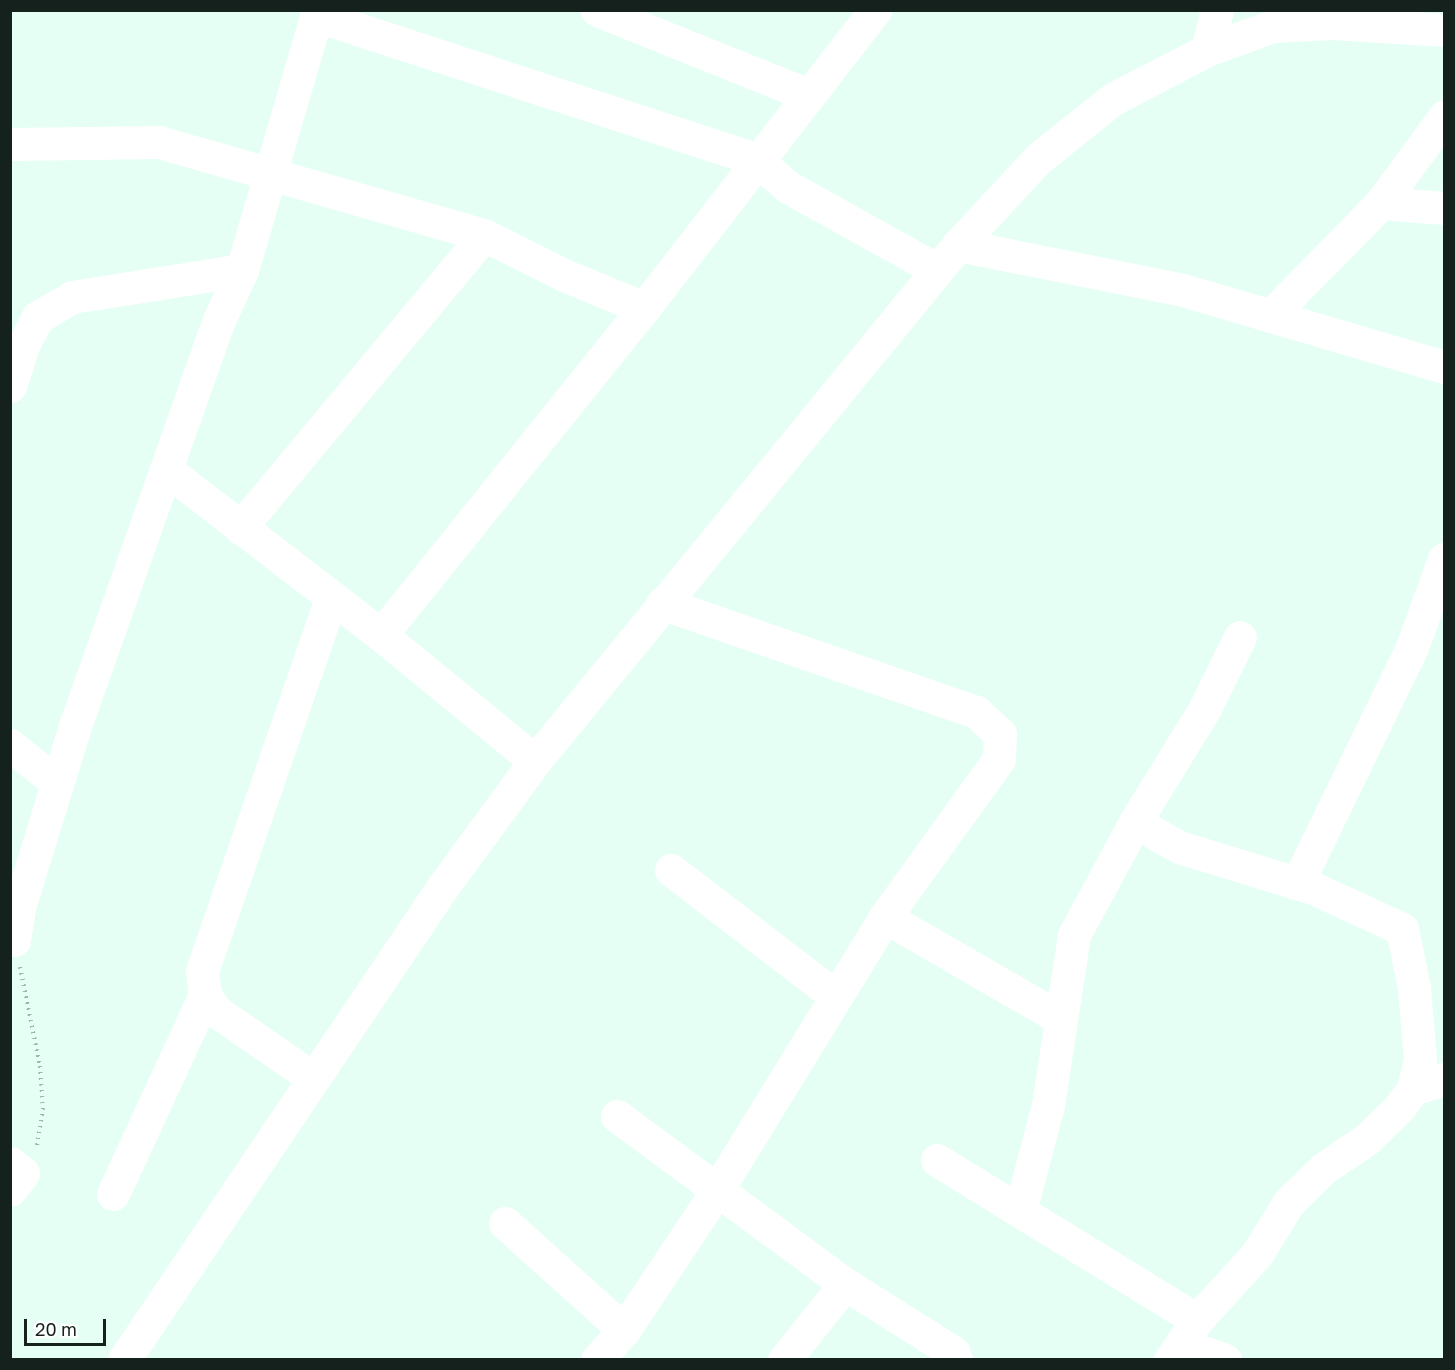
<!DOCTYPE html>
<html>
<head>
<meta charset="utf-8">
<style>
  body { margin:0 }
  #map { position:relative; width:1455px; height:1370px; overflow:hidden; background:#e5fff5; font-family:"Golos Text",sans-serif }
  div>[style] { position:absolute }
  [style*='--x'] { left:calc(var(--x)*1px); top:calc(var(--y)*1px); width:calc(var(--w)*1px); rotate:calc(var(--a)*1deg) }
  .path>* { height:4px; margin-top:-2px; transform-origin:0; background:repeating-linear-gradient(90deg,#9fb4ac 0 1.5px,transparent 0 6px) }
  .minor>* { height:33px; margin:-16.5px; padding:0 16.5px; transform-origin:16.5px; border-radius:16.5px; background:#fff }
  span { translate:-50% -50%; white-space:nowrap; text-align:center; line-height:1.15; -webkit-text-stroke:5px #fff; paint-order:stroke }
  .frame { position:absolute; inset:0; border:12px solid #15211d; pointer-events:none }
  .scale { position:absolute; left:24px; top:1319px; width:82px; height:27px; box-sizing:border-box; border:3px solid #15211d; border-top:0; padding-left:8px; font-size:18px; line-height:21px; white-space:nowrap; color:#15211d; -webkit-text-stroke:4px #fff; paint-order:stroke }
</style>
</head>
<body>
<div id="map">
  <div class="path">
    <i style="--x:20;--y:967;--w:101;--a:78.6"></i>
    <i style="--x:40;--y:1066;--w:42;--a:85.9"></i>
    <i style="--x:43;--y:1108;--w:38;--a:99"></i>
  </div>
  <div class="minor">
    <i style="--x:322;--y:10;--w:16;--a:45"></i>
    <i style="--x:333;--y:21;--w:445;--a:18.1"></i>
    <i style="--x:756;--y:159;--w:43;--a:41.2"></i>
    <i style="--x:788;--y:187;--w:171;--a:29.1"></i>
    <i style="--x:597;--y:10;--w:227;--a:21.9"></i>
    <i style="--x:1207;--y:50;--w:41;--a:-76"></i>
    <i style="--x:10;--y:144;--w:149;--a:-0.8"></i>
    <i style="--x:159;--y:142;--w:338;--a:16"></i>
    <i style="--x:484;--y:235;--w:89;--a:26.6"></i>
    <i style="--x:564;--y:275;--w:87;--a:22.4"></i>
    <i style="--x:1381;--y:203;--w:63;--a:4.5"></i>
    <i style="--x:958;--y:245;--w:229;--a:11.3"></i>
    <i style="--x:1183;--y:290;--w:272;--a:16.4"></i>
    <i style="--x:1270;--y:316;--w:158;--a:-45.5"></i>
    <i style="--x:1381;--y:203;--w:107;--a:-53.8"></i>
    <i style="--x:10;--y:386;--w:45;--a:-72"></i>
    <i style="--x:24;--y:343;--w:30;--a:-62"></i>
    <i style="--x:38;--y:317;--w:39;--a:-30"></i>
    <i style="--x:72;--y:297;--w:172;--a:-9"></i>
    <i style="--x:168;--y:471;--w:269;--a:37.6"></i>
    <i style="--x:381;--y:635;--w:199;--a:39.3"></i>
    <i style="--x:240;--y:528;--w:381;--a:-50.2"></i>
    <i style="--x:381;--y:635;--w:420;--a:-51.2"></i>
    <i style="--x:644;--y:308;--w:377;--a:-52.2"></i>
    <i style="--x:10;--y:745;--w:60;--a:39"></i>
    <i style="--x:1135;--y:822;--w:51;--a:29.6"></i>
    <i style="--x:1179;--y:847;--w:140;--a:17"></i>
    <i style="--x:1313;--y:888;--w:98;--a:24.7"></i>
    <i style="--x:1402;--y:929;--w:60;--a:78.5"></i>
    <i style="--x:1414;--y:988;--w:71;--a:85.2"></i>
    <i style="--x:1420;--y:1059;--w:31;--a:103"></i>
    <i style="--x:1413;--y:1089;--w:22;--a:126"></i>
    <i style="--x:1400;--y:1107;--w:46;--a:135.9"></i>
    <i style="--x:1367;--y:1139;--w:52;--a:146"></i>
    <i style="--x:1324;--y:1168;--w:49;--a:135.8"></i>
    <i style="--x:1289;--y:1202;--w:61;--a:121.6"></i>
    <i style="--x:1257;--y:1254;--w:89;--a:132.3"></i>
    <i style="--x:1197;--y:1320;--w:29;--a:124"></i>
    <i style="--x:671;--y:870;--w:207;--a:37.5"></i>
    <i style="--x:1297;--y:884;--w:263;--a:-64.1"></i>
    <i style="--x:1412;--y:647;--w:94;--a:-70"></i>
    <i style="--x:885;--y:917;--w:202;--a:30"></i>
    <i style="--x:10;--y:938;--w:4;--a:27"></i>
    <i style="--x:14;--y:940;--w:33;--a:-81"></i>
    <i style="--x:19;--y:907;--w:189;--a:-72.8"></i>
    <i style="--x:75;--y:726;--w:431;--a:-70.5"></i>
    <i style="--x:219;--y:320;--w:55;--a:-65.3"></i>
    <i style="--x:242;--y:270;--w:271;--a:-73.7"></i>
    <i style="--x:313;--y:1078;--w:118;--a:-145.4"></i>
    <i style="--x:216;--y:1011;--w:19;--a:-125"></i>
    <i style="--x:205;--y:995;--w:24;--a:-97"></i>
    <i style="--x:202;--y:971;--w:394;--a:-70.9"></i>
    <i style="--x:1413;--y:1089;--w:33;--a:-18"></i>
    <i style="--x:617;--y:1116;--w:283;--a:36.4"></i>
    <i style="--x:845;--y:1284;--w:128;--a:32.2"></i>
    <i style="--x:953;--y:1352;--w:9;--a:69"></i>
    <i style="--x:937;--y:1160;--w:305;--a:31.6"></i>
    <i style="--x:10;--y:1163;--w:16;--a:38"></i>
    <i style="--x:23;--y:1173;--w:21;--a:127"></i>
    <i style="--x:113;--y:1194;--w:219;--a:-65.2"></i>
    <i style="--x:1020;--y:1211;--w:110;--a:-75.2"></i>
    <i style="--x:1048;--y:1105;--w:172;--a:-81.3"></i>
    <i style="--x:1074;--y:935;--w:128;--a:-61.6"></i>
    <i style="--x:1135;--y:822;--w:134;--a:-58.4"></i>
    <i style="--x:1205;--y:708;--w:79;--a:-63.8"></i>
    <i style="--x:505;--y:1223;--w:160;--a:42"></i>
    <i style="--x:124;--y:1360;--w:569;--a:-56.03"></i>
    <i style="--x:442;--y:888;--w:157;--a:-53.8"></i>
    <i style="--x:535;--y:761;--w:667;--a:-50.66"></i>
    <i style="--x:958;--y:245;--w:117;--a:-47.1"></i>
    <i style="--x:1038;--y:159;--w:96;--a:-38.7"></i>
    <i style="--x:1113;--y:99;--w:106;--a:-27.5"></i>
    <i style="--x:1207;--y:50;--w:70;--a:-20"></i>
    <i style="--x:1273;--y:26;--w:59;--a:-2.9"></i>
    <i style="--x:1332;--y:23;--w:112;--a:3.6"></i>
    <i style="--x:597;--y:1360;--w:40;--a:-48"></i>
    <i style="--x:624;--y:1330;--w:166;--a:-56.3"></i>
    <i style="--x:716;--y:1192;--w:323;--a:-58.4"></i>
    <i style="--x:885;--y:917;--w:195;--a:-54.2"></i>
    <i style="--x:999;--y:759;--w:25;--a:-88"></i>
    <i style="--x:1000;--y:734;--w:33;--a:-137"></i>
    <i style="--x:976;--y:712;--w:332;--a:-160.9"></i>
    <i style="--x:784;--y:1360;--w:97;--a:-51.2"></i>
    <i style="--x:1170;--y:1360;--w:19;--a:-55"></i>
    <i style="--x:1181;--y:1344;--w:47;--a:20"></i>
  </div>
  <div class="frame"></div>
  <div class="scale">20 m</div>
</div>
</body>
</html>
